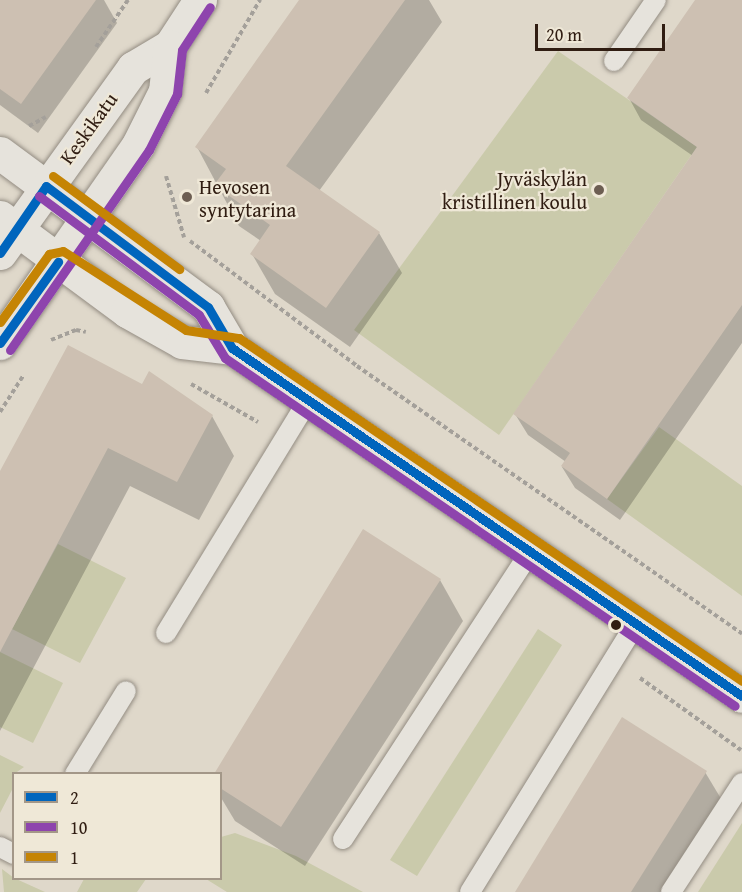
<!DOCTYPE html>
<html>
<head>
<meta charset="utf-8">
<style>
  body { margin:0 }
  #map { position:relative; width:742px; height:892px; overflow:hidden; background:#dfd8ca; font-family:"Gentium Book Plus",serif }
  div>[style] { position:absolute }
  [style*='--x'] { left:calc(var(--x)*1px); top:calc(var(--y)*1px); width:calc(var(--w)*1px); rotate:calc(var(--a)*1deg) }
  .green>* { inset:0; background:#cacaab }
  .shadow>* { inset:0; background:#0003 }
  .building>* { inset:0; background:#cdc0b2 }
  .path>* { height:4px; margin-top:-2px; transform-origin:0; background:repeating-linear-gradient(90deg,#a4a09a 0 4.5px,transparent 0 7.5px) }
  .roads { filter:drop-shadow(0 0 2px #938c82) drop-shadow(0 0 2px #938c82) }
  .lane>* { height:20px; margin:-10px; padding:0 10px; transform-origin:10px; border-radius:10px; background:#e6e3dc }
  .secondary>* { height:33px; margin:-16.5px; padding:0 16.5px; transform-origin:16.5px; border-radius:16.5px; background:#e6e3dc }
  .bus-1>* { height:9px; margin:-4.5px; padding:0 4.5px; transform-origin:4.5px; border-radius:4.5px; background:#0065bd }
  .bus-2>* { height:9px; margin:-4.5px; padding:0 4.5px; transform-origin:4.5px; border-radius:4.5px; background:#8e44ad }
  .bus-3>* { height:9px; margin:-4.5px; padding:0 4.5px; transform-origin:4.5px; border-radius:4.5px; background:#c58404 }
  .dots>* { width:16px; height:16px; translate:-50% -50%; box-sizing:border-box; border:3px solid #efe8d7; border-radius:50% }
  span { translate:-50% -50%; white-space:nowrap; text-align:center; line-height:1.15; -webkit-text-stroke:4.5px #efe8d7; paint-order:stroke }
  .street-label { font-size:20px; color:#301d12 }
  .poi-label { font-size:20px; color:#301d12 }
  .right { translate:-100% -50%; text-align:right }
  .left { translate:0 -50%; text-align:left }
  .legend { position:absolute; left:12px; top:772px; width:210px; height:108px; box-sizing:border-box; background:#efe8d7; border:2px solid #a39788; margin:0; padding:8px 10px; list-style:none; font-size:18px; color:#301d12 }
  .legend li { display:flex; align-items:center; gap:12px; height:30px }
  .legend b { width:30px; border:2px solid #a39788 }
  .scale { position:absolute; left:535px; top:24px; width:130px; height:27px; box-sizing:border-box; border:3px solid #301d12; border-top:0; padding-left:8px; font-size:18px; line-height:21px; white-space:nowrap; color:#301d12; -webkit-text-stroke:4px #efe8d7; paint-order:stroke }
</style>
</head>
<body>
<div id="map">
  <div class="green">
    <i style="clip-path:polygon(558px 51px,697px 147px,499px 435px,354px 330px)"></i>
    <i style="clip-path:polygon(659px 427px,742px 486px,742px 596px,607px 499px)"></i>
    <i style="clip-path:polygon(58px 544px,126px 578px,80px 663px,12px 629px)"></i>
    <i style="clip-path:polygon(538px 629px,562px 645px,417px 876px,390px 860px)"></i>
    <i style="clip-path:polygon(0 652px,63px 683px,33px 743px,0 727px)"></i>
    <i style="clip-path:polygon(0 755px,24px 767px,14px 774px,13px 788px,0 813px)"></i>
    <i style="clip-path:polygon(742px 823px,742px 892px,698px 892px)"></i>
    <i style="clip-path:polygon(235px 833px,296px 856px,363px 892px,227px 892px,206px 879px,220px 878px,221px 837px)"></i>
    <i style="clip-path:polygon(2px 869px,14px 878px,45px 892px,4px 892px)"></i>
    <i style="clip-path:polygon(84px 879px,84px 878px,146px 879px,137px 892px,77px 892px)"></i>
  </div>
  <div class="shadow">
    <i style="clip-path:polygon(0 0,104px 0,117px 23px,38px 133px,0 105px)"></i>
    <i style="clip-path:polygon(301px 0,429px 0,442px 22px,319px 191px,379px 233px,402px 273px,350px 347px,275px 294px,252px 254px,261px 241px,239px 226px,197px 147px)"></i>
    <i style="clip-path:polygon(697px 0,742px 0,742px 343px,620px 520px,575px 488px,562px 467px,566px 462px,528px 435px,515px 414px,693px 156px,641px 120px,629px 98px)"></i>
    <i style="clip-path:polygon(142px 386px,212px 416px,234px 456px,199px 520px,130px 486px,0 731px,0 474px)"></i>
    <i style="clip-path:polygon(440px 580px,463px 621px,305px 866px,235px 821px,220px 796px,220px 774px)"></i>
    <i style="clip-path:polygon(705px 772px,729px 812px,679px 892px,517px 892px)"></i>
  </div>
  <div class="building">
    <i style="clip-path:polygon(0 0,96px 0,21px 104px,0 89px)"></i>
    <i style="clip-path:polygon(299px 0,405px 0,286px 166px,380px 232px,326px 308px,250px 254px,270px 225px,214px 185px,226px 169px,195px 147px)"></i>
    <i style="clip-path:polygon(695px 0,742px 0,742px 305px,607px 499px,561px 466px,570px 453px,513px 414px,697px 147px,627px 98px)"></i>
    <i style="clip-path:polygon(68px 345px,142px 384px,149px 371px,213px 415px,177px 482px,108px 448px,0 652px,0 471px)"></i>
    <i style="clip-path:polygon(363px 529px,441px 579px,281px 827px,220px 788px,220px 774px,214px 774px)"></i>
    <i style="clip-path:polygon(622px 717px,707px 771px,631px 892px,515px 892px)"></i>
  </div>
  <div class="path">
    <i style="--x:96;--y:47;--w:57;--a:-55.8"></i>
    <i style="--x:206;--y:93;--w:108;--a:-59.9"></i>
    <i style="--x:29;--y:126;--w:19;--a:-28"></i>
    <i style="--x:166;--y:176;--w:64;--a:73.6"></i>
    <i style="--x:190;--y:241;--w:209;--a:36.8"></i>
    <i style="--x:357;--y:366;--w:469;--a:34.8"></i>
    <i style="--x:51;--y:340;--w:27;--a:-22"></i>
    <i style="--x:76;--y:330;--w:10;--a:11"></i>
    <i style="--x:191;--y:384;--w:77;--a:29.6"></i>
    <i style="--x:0;--y:412;--w:43;--a:-57.4"></i>
    <i style="--x:640;--y:678;--w:124;--a:35.5"></i>
  </div>
  <div class="roads">
    <div class="lane">
      <i style="--x:614;--y:61;--w:74;--a:-55.5"></i>
      <i style="--x:166;--y:633;--w:274;--a:-58.6"></i>
      <i style="--x:75;--y:774;--w:97;--a:-58.4"></i>
      <i style="--x:343;--y:839;--w:346;--a:-56.9"></i>
      <i style="--x:0;--y:847;--w:16;--a:27"></i>
      <i style="--x:470;--y:892;--w:317;--a:-58.3"></i>
      <i style="--x:671;--y:892;--w:130;--a:-56.9"></i>
    </div>
    <div class="secondary">
      <i style="--x:0;--y:153;--w:259;--a:36.5"></i>
      <i style="--x:208;--y:307;--w:48;--a:59.7"></i>
      <i style="--x:0;--y:217;--w:158;--a:36.5"></i>
      <i style="--x:127;--y:311;--w:63;--a:29.4"></i>
      <i style="--x:182;--y:342;--w:50;--a:6.8"></i>
      <i style="--x:232;--y:348;--w:617;--a:34.31"></i>
      <i style="--x:0;--y:253;--w:228;--a:-54.3"></i>
      <i style="--x:133;--y:68;--w:43;--a:-30.7"></i>
      <i style="--x:170;--y:46;--w:55;--a:-56.9"></i>
      <i style="--x:0;--y:343;--w:241;--a:-55.1"></i>
      <i style="--x:138;--y:145;--w:60;--a:-63.4"></i>
      <i style="--x:165;--y:91;--w:45;--a:-83.7"></i>
    </div>
  </div>
  <div class="bus-1">
    <i style="--x:0;--y:253;--w:81;--a:-55.5"></i>
    <i style="--x:46;--y:186;--w:202;--a:36.8"></i>
    <i style="--x:208;--y:307;--w:48;--a:59.7"></i>
    <i style="--x:232;--y:348;--w:617;--a:34.31"></i>
    <i style="--x:0;--y:343;--w:100;--a:-54.4"></i>
  </div>
  <div class="bus-2">
    <i style="--x:39;--y:196;--w:199;--a:36.6"></i>
    <i style="--x:199;--y:315;--w:50;--a:58.8"></i>
    <i style="--x:225;--y:358;--w:617;--a:34.31"></i>
    <i style="--x:10;--y:350;--w:244;--a:-55.2"></i>
    <i style="--x:149;--y:150;--w:63;--a:-63.4"></i>
    <i style="--x:177;--y:94;--w:44;--a:-83.5"></i>
    <i style="--x:182;--y:50;--w:51;--a:-56.9"></i>
  </div>
  <div class="bus-3">
    <i style="--x:53;--y:176;--w:157;--a:36.4"></i>
    <i style="--x:0;--y:322;--w:84;--a:-54.2"></i>
    <i style="--x:49;--y:254;--w:14;--a:-12"></i>
    <i style="--x:63;--y:251;--w:146;--a:32.7"></i>
    <i style="--x:186;--y:330;--w:54;--a:8.6"></i>
    <i style="--x:239;--y:338;--w:609;--a:34.29"></i>
  </div>
  <div class="dots">
    <i style="left:599px;top:190px;background:#6d5e52"></i>
    <i style="left:187px;top:197px;background:#6d5e52"></i>
    <i style="left:616px;top:625px;background:#301d12"></i>
  </div>
  <div class="street-label">
    <span style="left:88px;top:128px;rotate:-54deg">Keskikatu</span>
  </div>
  <div class="poi-label">
    <span class="right" style="left:587px;top:190px">Jyväskylän<br>kristillinen koulu</span>
    <span class="left" style="left:199px;top:198px">Hevosen<br>syntytarina</span>
  </div>
  <ul class="legend">
  <li><b style="height:8px;background:#0065bd"></b>2</li>
  <li><b style="height:8px;background:#8e44ad"></b>10</li>
  <li><b style="height:8px;background:#c58404"></b>1</li>
  </ul>
  <div class="scale">20 m</div>
</div>
</body>
</html>
